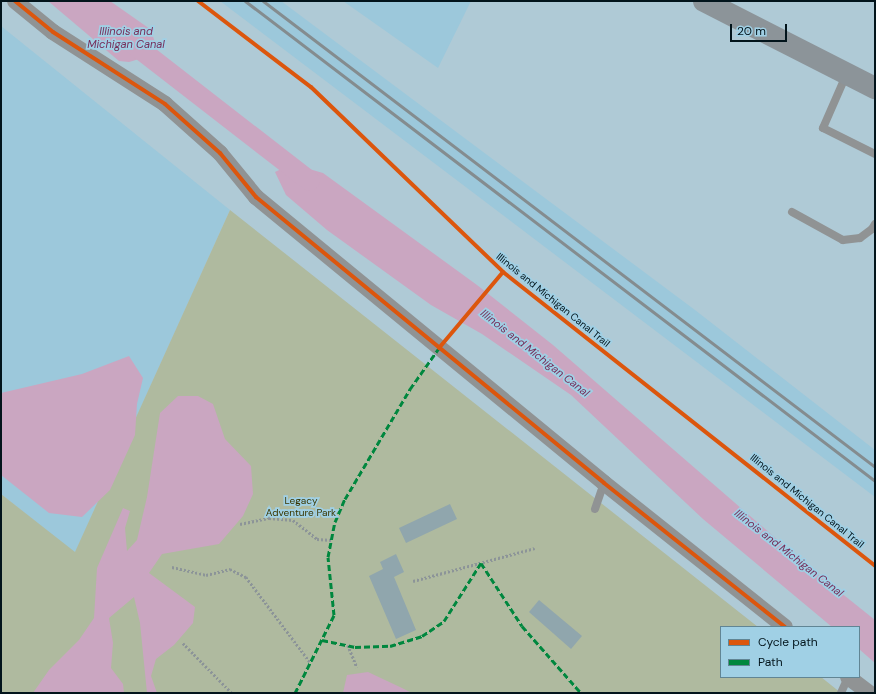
<!DOCTYPE html>
<html>
<head>
<meta charset="utf-8">
<style>
  body { margin:0 }
  #map { position:relative; width:876px; height:694px; overflow:hidden; background:#afcad6; font-family:"DM Sans",sans-serif }
  div>[style] { position:absolute }
  [style*='--x'] { left:calc(var(--x)*1px); top:calc(var(--y)*1px); width:calc(var(--w)*1px); rotate:calc(var(--a)*1deg) }
  .built>* { inset:0; background:#9cc8db }
  .green>* { inset:0; background:#afba9f }
  .water>* { inset:0; background:#caa6c1 }
  .canal>* { height:20px; margin:-10px; padding:0 10px; transform-origin:10px; border-radius:10px; background:#caa6c1 }
  .building>* { inset:0; background:#90a6ad }
  .path>* { height:2.5px; margin-top:-1.25px; transform-origin:0; background:repeating-linear-gradient(90deg,#8c9498 0 2px,transparent 0 4px) }
  .service>* { height:8px; margin:-4px; padding:0 4px; transform-origin:4px; border-radius:4px; background:#909394 }
  .minor>* { height:16px; margin:-8px; padding:0 8px; transform-origin:8px; border-radius:8px; background:#909394 }
  .primary>* { height:22px; margin:-11px; padding:0 11px; transform-origin:11px; border-radius:11px; background:#8c9499 }
  .rail>* { height:3px; margin:-1.5px; padding:0 1.5px; transform-origin:1.5px; border-radius:1.5px; background:#848c8f }
  .quiet>* { height:3px; margin-top:-1.5px; transform-origin:0; background:repeating-linear-gradient(90deg,#00873e 0 6px,transparent 0 9px) }
  .cycleway>* { height:4px; margin:-2px; padding:0 2px; transform-origin:2px; border-radius:2px; background:#dc560d }
  span { translate:-50% -50%; white-space:nowrap; text-align:center; line-height:1.15; -webkit-text-stroke:3.5px #a0d0e5; paint-order:stroke }
  .street-label { font-size:10px; color:#02141b }
  .park-label { font-size:10px; color:#393600 }
  .water-label { font-size:11px; color:#762d59; font-style:italic }
  .frame { position:absolute; inset:0; border:2px solid #02141b; pointer-events:none }
  .legend { position:absolute; left:720px; top:626px; width:140px; height:52px; box-sizing:border-box; background:#a0d0e5; border:1px solid #618594; margin:0; padding:5px 7px; list-style:none; font-size:12px; color:#02141b }
  .legend li { display:flex; align-items:center; gap:8px; height:20px }
  .legend b { width:20px; border:1px solid #618594 }
  .scale { position:absolute; left:730px; top:24px; width:57px; height:18px; box-sizing:border-box; border:2px solid #02141b; border-top:0; padding-left:5px; font-size:12px; line-height:14px; white-space:nowrap; color:#02141b; -webkit-text-stroke:3px #a0d0e5; paint-order:stroke }
</style>
</head>
<body>
<div id="map">
  <div class="built">
    <i style="clip-path:polygon(220px 1px,281px 1px,695px 310px,875px 450px,875px 497px)"></i>
    <i style="clip-path:polygon(343px 1px,471px 1px,438px 68px)"></i>
    <i style="clip-path:polygon(1px 26px,230px 210px,75px 553px,1px 494px)"></i>
  </div>
  <div class="green">
    <i style="clip-path:polygon(230px 210px,758px 627px,721px 627px,721px 677px,821px 677px,841px 693px,1px 693px,1px 494px,75px 552px)"></i>
  </div>
  <div class="water">
    <i style="clip-path:polygon(48px 1px,110px 1px,150px 29px,157px 47px,156px 54px,129px 62px,119px 61px)"></i>
    <i style="clip-path:polygon(292px 164px,323px 173px,477px 285px,553px 345px,810px 568px,875px 620px,875px 663px,859px 649px,859px 627px,832px 627px,703px 519px,571px 395px,482px 334px,431px 305px,327px 230px,286px 195px,275px 172px)"></i>
    <i style="clip-path:polygon(129px 356px,143px 378px,137px 404px,135px 435px,110px 490px,82px 517px,49px 513px,1px 475px,1px 393px,82px 374px)"></i>
    <i style="clip-path:polygon(178px 396px,198px 396px,213px 404px,225px 439px,251px 466px,253px 494px,243px 516px,219px 544px,162px 554px,149px 573px,195px 607px,193px 623px,174px 645px,156px 659px,151px 676px,157px 693px,147px 693px,140px 623px,134px 597px,109px 618px,113px 643px,111px 668px,123px 684px,124px 693px,33px 693px,49px 670px,79px 640px,94px 618px,97px 568px,123px 508px,130px 511px,125px 528px,127px 551px,137px 540px,147px 497px,160px 413px)"></i>
    <i style="clip-path:polygon(368px 672px,402px 688px,412px 693px,343px 693px,347px 675px)"></i>
  </div>
  <div class="canal">
    <i style="--x:128;--y:40;--w:230;--a:37.8"></i>
  </div>
  <div class="building">
    <i style="clip-path:polygon(450px 504px,457px 519px,406px 543px,399px 528px)"></i>
    <i style="clip-path:polygon(396px 554px,404px 572px,394px 577px,416px 630px,396px 639px,369px 576px,383px 569px,380px 562px)"></i>
    <i style="clip-path:polygon(539px 600px,582px 636px,571px 649px,529px 612px)"></i>
  </div>
  <div class="path">
    <i style="--x:240;--y:524;--w:30;--a:-12"></i>
    <i style="--x:269;--y:518;--w:24;--a:5"></i>
    <i style="--x:293;--y:520;--w:31;--a:38"></i>
    <i style="--x:317;--y:539;--w:15;--a:4"></i>
    <i style="--x:172;--y:567;--w:35;--a:13"></i>
    <i style="--x:206;--y:575;--w:25;--a:-14"></i>
    <i style="--x:230;--y:569;--w:18;--a:27"></i>
    <i style="--x:246;--y:577;--w:106;--a:53"></i>
    <i style="--x:413;--y:581;--w:126;--a:-15.1"></i>
    <i style="--x:183;--y:643;--w:70;--a:45.6"></i>
    <i style="--x:348;--y:645;--w:24;--a:68"></i>
  </div>
  <div class="service">
    <i style="--x:847;--y:73;--w:60;--a:113.6"></i>
    <i style="--x:823;--y:128;--w:58;--a:26.6"></i>
    <i style="--x:792;--y:212;--w:58;--a:28.8"></i>
    <i style="--x:843;--y:240;--w:17;--a:-7"></i>
    <i style="--x:860;--y:238;--w:15;--a:-37"></i>
    <i style="--x:872;--y:229;--w:6;--a:-59"></i>
    <i style="--x:595;--y:509;--w:28;--a:-71"></i>
    <i style="--x:841;--y:693;--w:17;--a:-66"></i>
  </div>
  <div class="minor">
    <i style="--x:15;--y:1;--w:49;--a:39.2"></i>
    <i style="--x:53;--y:32;--w:133;--a:32.7"></i>
    <i style="--x:165;--y:104;--w:74;--a:41.7"></i>
    <i style="--x:220;--y:153;--w:57;--a:50.7"></i>
    <i style="--x:256;--y:197;--w:450;--a:39.4"></i>
    <i style="--x:604;--y:483;--w:231;--a:38.5"></i>
    <i style="--x:848;--y:677;--w:26;--a:37"></i>
  </div>
  <div class="primary">
    <i style="--x:704;--y:1;--w:192;--a:27"></i>
  </div>
  <div class="rail">
    <i style="--x:245;--y:1;--w:792;--a:37.3"></i>
    <i style="--x:263;--y:1;--w:769;--a:37.29"></i>
  </div>
  <div class="quiet">
    <i style="--x:322;--y:640;--w:34;--a:12"></i>
    <i style="--x:355;--y:647;--w:35;--a:-2"></i>
    <i style="--x:390;--y:646;--w:34;--a:-17"></i>
    <i style="--x:422;--y:636;--w:27;--a:-34"></i>
    <i style="--x:444;--y:621;--w:69;--a:-57.5"></i>
    <i style="--x:481;--y:563;--w:75;--a:56.9"></i>
    <i style="--x:522;--y:626;--w:89;--a:48.6"></i>
    <i style="--x:295;--y:693;--w:87;--a:-63.4"></i>
    <i style="--x:334;--y:615;--w:58;--a:-95.9"></i>
    <i style="--x:328;--y:557;--w:36;--a:-79"></i>
    <i style="--x:335;--y:522;--w:25;--a:-67"></i>
    <i style="--x:345;--y:499;--w:128;--a:-59.4"></i>
    <i style="--x:410;--y:389;--w:50;--a:-54.7"></i>
  </div>
  <div class="cycleway">
    <i style="--x:15;--y:1;--w:49;--a:39.2"></i>
    <i style="--x:53;--y:32;--w:133;--a:32.7"></i>
    <i style="--x:165;--y:104;--w:74;--a:41.7"></i>
    <i style="--x:220;--y:153;--w:57;--a:50.7"></i>
    <i style="--x:256;--y:197;--w:450;--a:39.4"></i>
    <i style="--x:604;--y:483;--w:231;--a:38.5"></i>
    <i style="--x:198;--y:1;--w:142;--a:37.3"></i>
    <i style="--x:311;--y:87;--w:267;--a:43.9"></i>
    <i style="--x:503;--y:272;--w:474;--a:38.3"></i>
    <i style="--x:439;--y:348;--w:99;--a:-49.9"></i>
  </div>
  <div class="street-label">
    <span style="left:553px;top:300px;rotate:39deg">Illinois and Michigan Canal Trail</span>
    <span style="left:807px;top:501px;rotate:39deg">Illinois and Michigan Canal Trail</span>
  </div>
  <div class="park-label">
    <span style="left:301px;top:506px">Legacy<br>Adventure Park</span>
  </div>
  <div class="water-label">
    <span style="left:126px;top:38px">Illinois and<br>Michigan Canal</span>
    <span style="left:535px;top:353px;rotate:38deg">Illinois and Michigan Canal</span>
    <span style="left:789px;top:553px;rotate:38deg">Illinois and Michigan Canal</span>
  </div>
  <div class="frame"></div>
  <ul class="legend">
  <li><b style="height:5px;background:#dc560d"></b>Cycle path</li>
  <li><b style="height:5px;background:#00873e"></b>Path</li>
  </ul>
  <div class="scale">20 m</div>
</div>
</body>
</html>
